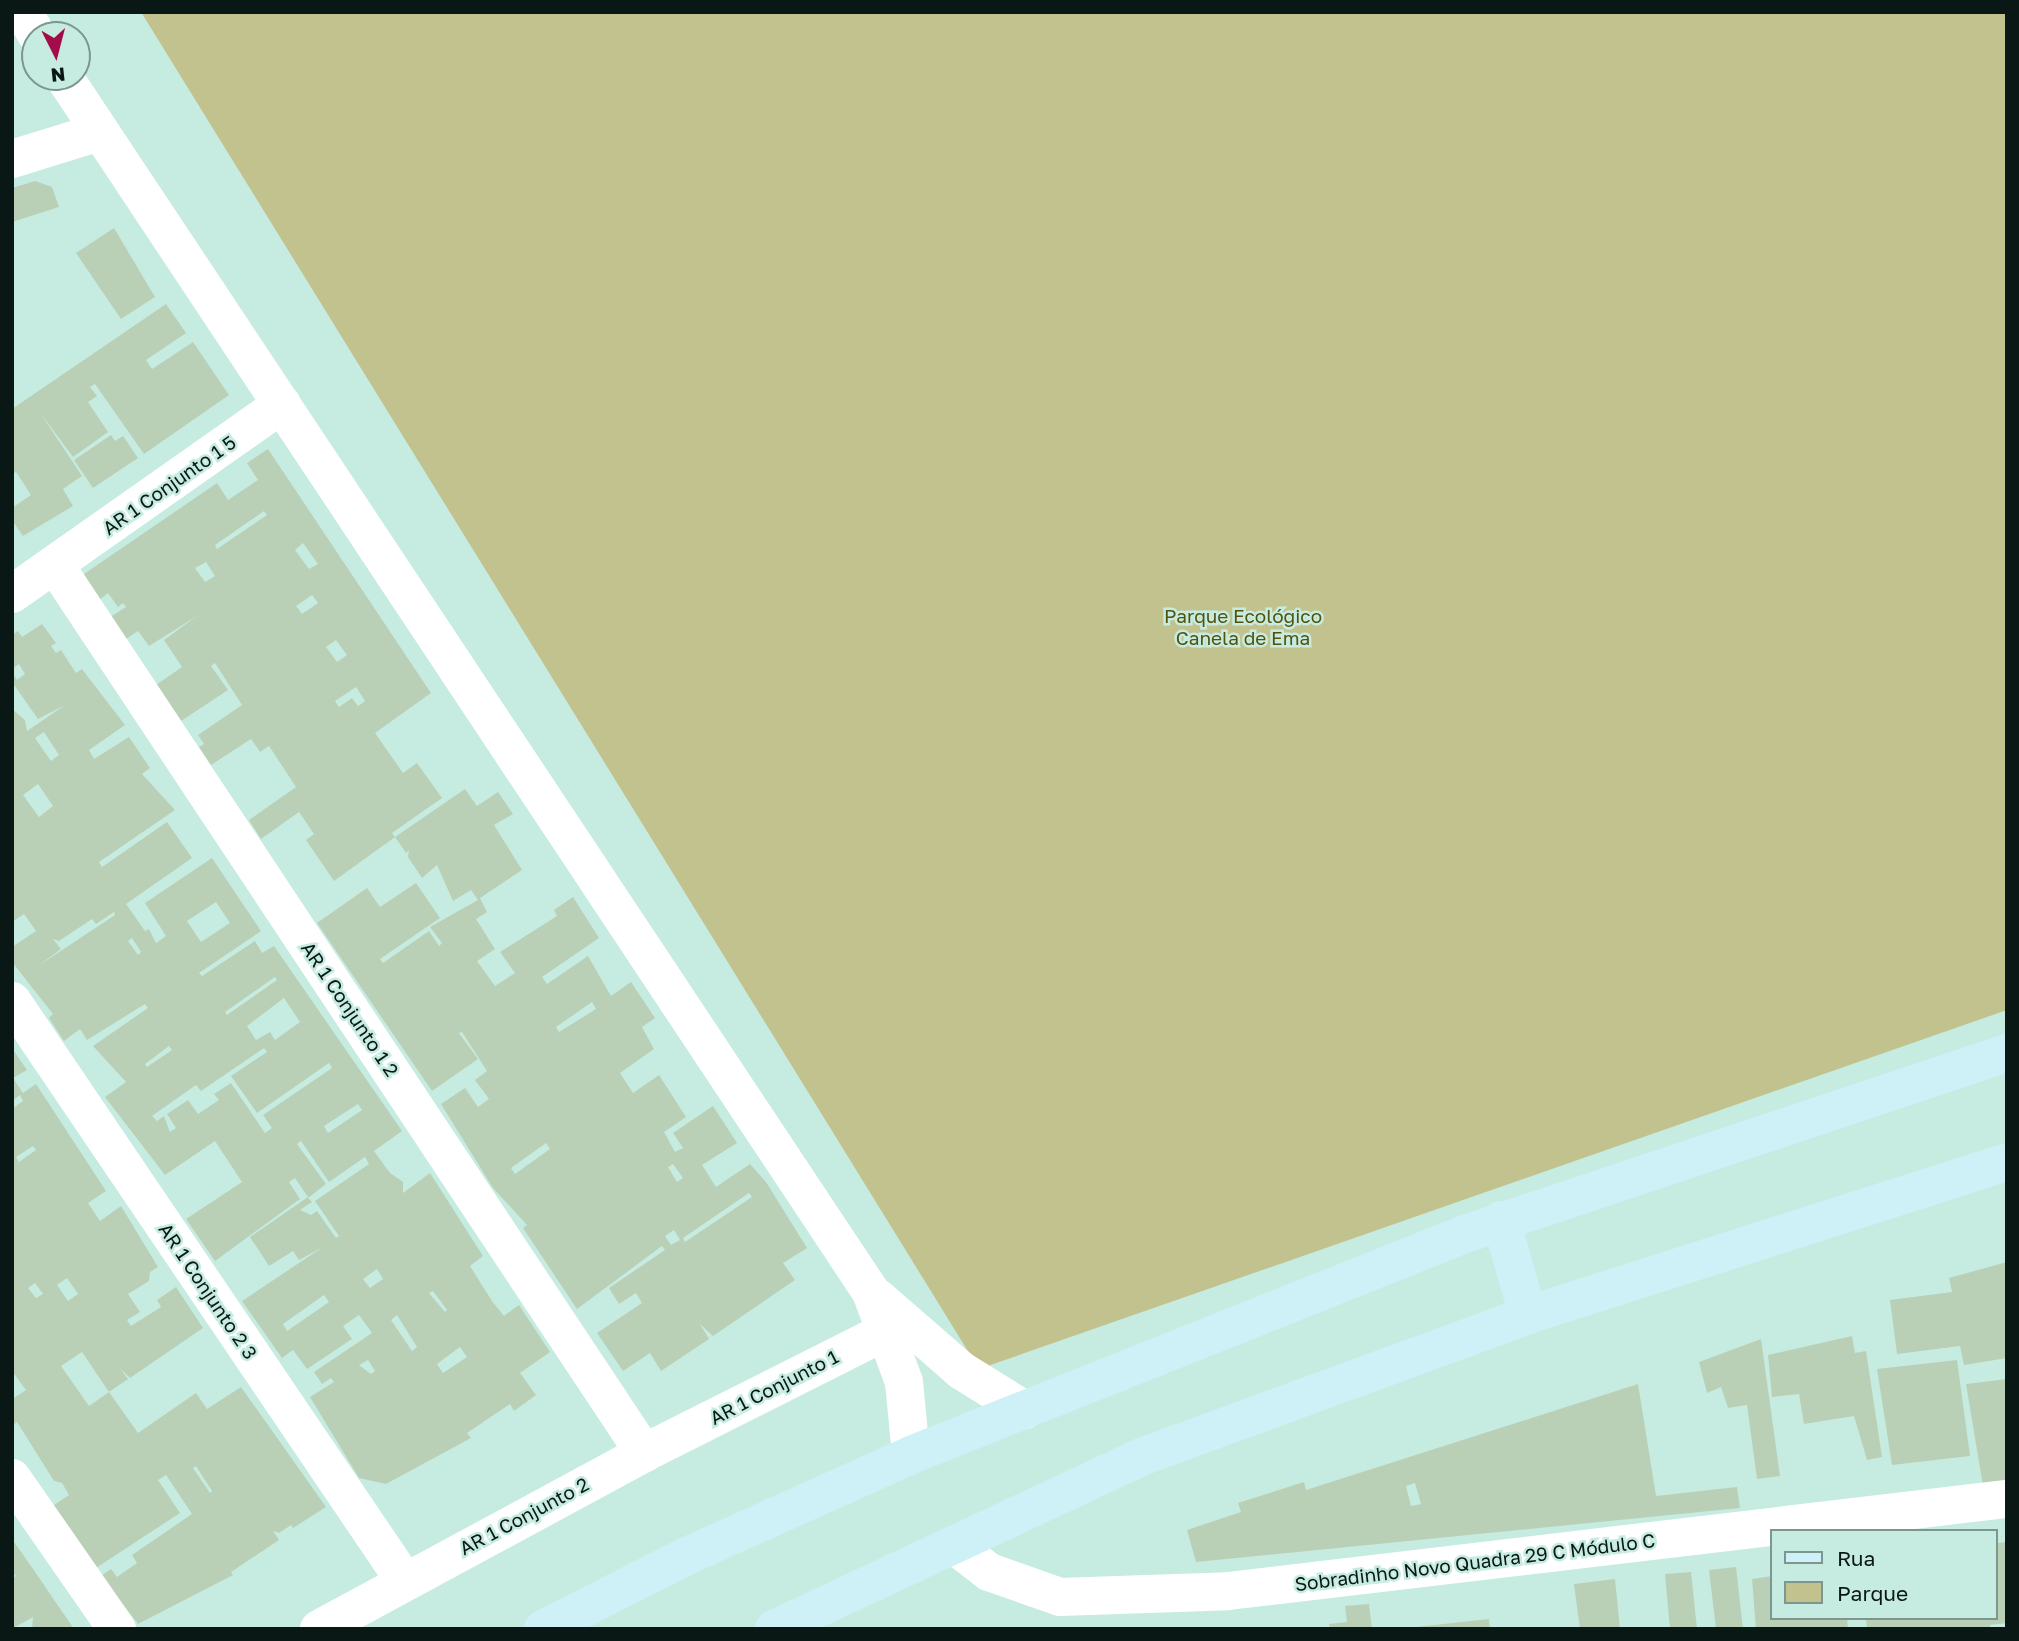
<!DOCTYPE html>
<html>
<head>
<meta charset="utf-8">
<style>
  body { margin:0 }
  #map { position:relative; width:2019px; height:1641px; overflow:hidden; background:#c6ece1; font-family:"Golos Text",sans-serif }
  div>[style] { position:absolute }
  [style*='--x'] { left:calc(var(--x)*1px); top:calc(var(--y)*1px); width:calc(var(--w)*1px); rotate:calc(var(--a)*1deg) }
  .green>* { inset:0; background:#c2c28e }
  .building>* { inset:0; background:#b9d0b7 }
  .minor>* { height:38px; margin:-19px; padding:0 19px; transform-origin:19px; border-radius:19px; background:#fff }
  .tertiary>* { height:38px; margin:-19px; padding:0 19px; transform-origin:19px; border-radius:19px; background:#fff }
  .secondary>* { height:38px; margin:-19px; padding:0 19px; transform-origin:19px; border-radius:19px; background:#cef1f7 }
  span { translate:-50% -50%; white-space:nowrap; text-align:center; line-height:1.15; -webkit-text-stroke:5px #c6ece1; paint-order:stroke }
  .street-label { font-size:19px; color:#0a1815 }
  .park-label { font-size:19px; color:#54520a }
  .frame { position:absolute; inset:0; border:14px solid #0a1815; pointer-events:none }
  .legend { position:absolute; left:1770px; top:1529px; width:228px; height:91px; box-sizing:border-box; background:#c6ece1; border:2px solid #7b978f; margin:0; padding:9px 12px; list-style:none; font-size:21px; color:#0a1815 }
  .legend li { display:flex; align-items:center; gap:14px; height:35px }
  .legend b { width:35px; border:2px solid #7b978f }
  .north { position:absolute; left:21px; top:21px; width:70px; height:70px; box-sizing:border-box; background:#c6ece1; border:2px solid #7b978f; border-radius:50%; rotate:174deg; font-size:19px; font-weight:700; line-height:28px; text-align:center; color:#0a1815 }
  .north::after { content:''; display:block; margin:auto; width:24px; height:32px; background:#a30c49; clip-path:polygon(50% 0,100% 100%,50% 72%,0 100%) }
</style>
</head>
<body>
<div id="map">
  <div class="green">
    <i style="clip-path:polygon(141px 12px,2007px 12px,2007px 1010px,979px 1369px)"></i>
  </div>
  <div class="building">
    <i style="clip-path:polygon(35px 181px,52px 187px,59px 207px,12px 222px,12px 188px)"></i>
    <i style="clip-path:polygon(114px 228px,155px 297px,121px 319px,76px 253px)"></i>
    <i style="clip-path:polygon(166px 304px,186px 333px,146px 360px,152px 369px,193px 342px,229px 395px,144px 454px,95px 384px,90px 387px,97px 396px,88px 402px,108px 432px,73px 457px,41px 414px,82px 476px,63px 489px,73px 506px,23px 536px,12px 520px,12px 508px,31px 495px,16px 472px,12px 474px,12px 409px)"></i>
    <i style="clip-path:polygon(111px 435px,115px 441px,123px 436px,138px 458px,93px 488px,74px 460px)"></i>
    <i style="clip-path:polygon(evenodd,268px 449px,431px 693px,375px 733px,403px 773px,417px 763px,442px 798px,392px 833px,395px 837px,465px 789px,477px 806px,498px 792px,513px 814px,494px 825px,522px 870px,480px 898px,487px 912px,476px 919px,495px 949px,477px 961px,495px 986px,515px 973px,500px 952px,557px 916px,554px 910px,573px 897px,599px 938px,542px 977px,547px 984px,588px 956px,611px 996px,631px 982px,655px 1018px,642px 1027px,654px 1049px,620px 1073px,633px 1093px,659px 1075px,686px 1117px,664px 1132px,675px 1152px,683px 1148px,673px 1133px,713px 1106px,737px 1143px,702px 1165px,716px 1187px,750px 1164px,766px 1182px,807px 1248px,783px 1263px,795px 1280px,713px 1336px,700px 1324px,709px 1339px,661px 1371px,650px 1353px,623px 1371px,597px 1333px,642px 1303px,636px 1293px,619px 1304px,609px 1288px,665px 1250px,662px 1246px,577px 1309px,523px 1228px,527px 1225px,493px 1188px,441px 1104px,465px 1088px,478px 1107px,489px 1099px,475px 1080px,487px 1071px,462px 1032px,459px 1033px,478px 1059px,432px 1091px,317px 923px,367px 888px,380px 907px,416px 883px,440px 918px,380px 959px,383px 963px,429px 931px,439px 946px,442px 943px,430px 927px,478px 900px,471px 890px,453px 901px,437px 865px,422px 878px,408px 857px,409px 850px,406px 853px,395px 837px,334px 881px,306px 840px,314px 834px,299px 812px,261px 839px,249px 820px,296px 787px,269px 746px,260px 752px,251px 739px,211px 765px,199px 747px,204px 744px,198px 735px,242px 705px,215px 663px,211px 666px,228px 690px,181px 721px,156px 685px,182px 667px,164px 640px,197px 616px,149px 646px,138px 631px,123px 641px,107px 619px,126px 607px,123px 603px,118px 607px,108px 593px,98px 601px,88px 587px,84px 574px,217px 483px,228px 500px,258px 480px,247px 463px,268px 449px,264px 511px,267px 515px,217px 549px,215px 545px,264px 511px,268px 449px,303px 543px,318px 564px,309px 569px,295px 550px,303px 543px,268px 449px,206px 562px,215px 576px,205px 582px,195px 568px,206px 562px,268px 449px,312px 595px,318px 603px,302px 614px,296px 606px,312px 595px,268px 449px,336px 640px,347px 655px,337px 662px,326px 647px,336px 640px,268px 449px,356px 687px,365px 701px,358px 706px,352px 698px,339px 707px,335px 701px,356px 687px,268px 449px,592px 1002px,596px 1009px,559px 1032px,556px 1027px,592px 1002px,268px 449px,546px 1143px,550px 1149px,515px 1174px,511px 1168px,546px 1143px,268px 449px,673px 1164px,683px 1178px,677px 1182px,668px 1167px,673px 1164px,268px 449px,749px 1193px,752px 1197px,685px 1242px,683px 1238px,749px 1193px,268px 449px,674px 1230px,680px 1240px,671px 1245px,665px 1236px,674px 1230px)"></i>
    <i style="clip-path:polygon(evenodd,42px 624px,56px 643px,51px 646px,56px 653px,61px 650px,76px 673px,82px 669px,125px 725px,89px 750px,94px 759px,129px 737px,150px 768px,142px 774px,175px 810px,99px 862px,102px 867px,167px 822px,192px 858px,126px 904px,145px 931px,149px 929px,156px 943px,166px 936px,145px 903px,212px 858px,261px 931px,199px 973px,202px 976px,255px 941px,262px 953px,274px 946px,402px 1131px,374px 1151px,390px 1173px,403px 1182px,403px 1193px,430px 1173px,483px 1256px,470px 1266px,492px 1301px,504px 1316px,519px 1305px,550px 1352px,520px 1373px,536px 1395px,514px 1411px,510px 1404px,467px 1433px,471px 1438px,386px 1484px,359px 1478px,310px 1397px,334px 1382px,331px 1378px,322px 1384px,314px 1372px,372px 1333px,359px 1315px,343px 1326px,352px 1339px,307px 1369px,293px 1350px,282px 1358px,242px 1301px,323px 1247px,299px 1260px,293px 1251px,269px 1266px,250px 1237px,308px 1197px,295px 1178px,289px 1182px,300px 1199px,215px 1261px,186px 1219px,242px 1182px,215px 1141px,165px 1175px,105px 1097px,126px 1082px,93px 1046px,148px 1008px,145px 1004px,87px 1040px,80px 1029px,64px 1041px,49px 1018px,53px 1014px,12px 962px,12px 947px,36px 931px,24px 914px,12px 922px,12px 709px,25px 720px,27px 731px,65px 705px,38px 719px,12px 682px,12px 672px,17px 680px,25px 674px,19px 664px,12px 669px,12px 635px,18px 631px,22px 637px,42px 624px,44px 732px,59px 755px,51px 761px,35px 738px,44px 732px,42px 624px,38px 784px,53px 806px,39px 817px,23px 795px,38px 784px,42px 624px,216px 902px,230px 923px,201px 942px,187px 921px,216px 902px,42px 624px,114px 912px,115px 915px,38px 966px,61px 949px,53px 939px,59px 941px,92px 919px,96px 924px,114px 912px,42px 624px,132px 938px,141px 952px,138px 955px,128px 941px,132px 938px,42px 624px,275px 977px,277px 980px,227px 1015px,225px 1012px,275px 977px,42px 624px,284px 998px,300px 1022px,275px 1040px,270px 1032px,256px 1040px,247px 1026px,284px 998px,42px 624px,169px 1046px,172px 1050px,147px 1067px,145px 1064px,169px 1046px,42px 624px,264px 1048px,267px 1052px,231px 1076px,257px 1113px,329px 1063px,332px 1068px,263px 1115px,272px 1128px,265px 1133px,231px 1083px,214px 1094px,219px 1100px,198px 1114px,188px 1100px,167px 1114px,176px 1128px,170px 1132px,164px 1116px,157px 1121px,152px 1116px,196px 1085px,201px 1091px,264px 1048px,42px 624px,358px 1104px,362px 1110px,328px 1133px,324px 1126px,358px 1104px,42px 624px,301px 1141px,329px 1182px,365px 1157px,369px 1164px,315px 1201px,339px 1236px,336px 1238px,317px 1211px,311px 1215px,300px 1210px,312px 1202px,308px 1198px,326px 1184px,297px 1144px,301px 1141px,42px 624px,377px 1269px,383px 1279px,370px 1288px,363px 1279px,377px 1269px,42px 624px,433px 1291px,447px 1310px,445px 1312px,429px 1293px,433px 1291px,42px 624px,324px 1295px,329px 1302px,287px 1331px,283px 1324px,324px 1295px,42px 624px,397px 1315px,417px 1347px,412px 1351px,391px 1320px,397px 1315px,42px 624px,460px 1347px,467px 1357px,443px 1373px,437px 1364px,460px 1347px,42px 624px,368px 1360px,375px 1371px,371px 1374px,359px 1365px,368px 1360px)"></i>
    <i style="clip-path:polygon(evenodd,12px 1048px,27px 1070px,13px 1078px,23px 1093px,36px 1084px,106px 1191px,88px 1203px,100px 1221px,121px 1206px,158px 1267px,150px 1272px,149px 1281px,128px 1294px,140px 1312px,127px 1320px,131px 1326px,161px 1307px,157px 1300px,176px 1287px,203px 1328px,130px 1378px,120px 1368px,128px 1379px,109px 1392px,82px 1352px,61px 1366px,89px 1406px,109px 1392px,138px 1433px,196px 1393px,207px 1409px,241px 1387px,326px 1507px,293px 1528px,291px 1525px,279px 1533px,273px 1531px,279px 1540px,231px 1572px,233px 1575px,138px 1624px,101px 1576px,111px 1569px,117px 1577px,137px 1563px,132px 1555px,192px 1514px,166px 1475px,158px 1480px,180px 1513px,96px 1568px,51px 1507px,69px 1495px,62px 1483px,54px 1481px,17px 1422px,12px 1426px,12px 1399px,26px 1390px,12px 1371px,12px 1109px,23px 1101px,20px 1095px,12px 1101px,12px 1048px,33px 1146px,36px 1150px,19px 1162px,16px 1157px,33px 1146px,12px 1048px,67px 1278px,78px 1294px,68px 1301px,57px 1285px,67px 1278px,12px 1048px,35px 1283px,43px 1294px,36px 1298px,28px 1288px,35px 1283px,12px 1048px,196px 1466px,212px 1491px,210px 1493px,193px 1468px,196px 1466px)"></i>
    <i style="clip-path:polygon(2007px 1262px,2007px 1358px,1964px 1365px,1960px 1346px,1897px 1354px,1890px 1300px,1952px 1292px,1949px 1278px)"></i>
    <i style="clip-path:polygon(1852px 1336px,1855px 1353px,1866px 1351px,1882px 1457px,1867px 1460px,1854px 1416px,1804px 1424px,1799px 1394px,1772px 1397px,1768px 1355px)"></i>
    <i style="clip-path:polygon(1761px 1339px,1780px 1476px,1757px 1479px,1747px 1405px,1728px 1408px,1721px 1387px,1707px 1393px,1699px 1362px)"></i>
    <i style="clip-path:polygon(1957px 1360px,1970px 1456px,1892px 1465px,1877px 1369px)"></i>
    <i style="clip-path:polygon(2007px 1379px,2007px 1483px,1983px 1486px,1966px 1384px)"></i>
    <i style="clip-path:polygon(evenodd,1638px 1384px,1656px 1496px,1737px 1487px,1740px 1508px,1196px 1562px,1187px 1530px,1241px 1512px,1238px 1503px,1304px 1482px,1306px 1490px,1638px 1384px,1415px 1483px,1421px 1504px,1411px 1506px,1406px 1486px,1415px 1483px)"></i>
    <i style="clip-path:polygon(12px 1539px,31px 1566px,74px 1629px,32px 1629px,33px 1617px,12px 1629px,12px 1578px,16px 1576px,12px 1572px)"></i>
    <i style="clip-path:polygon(2007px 1542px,2007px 1623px,1990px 1625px,1991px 1629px,1867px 1629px,1866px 1618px,1996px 1618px,1996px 1543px)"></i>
    <i style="clip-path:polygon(1736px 1567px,1743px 1629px,1716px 1629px,1709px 1570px)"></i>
    <i style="clip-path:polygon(1691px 1572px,1697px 1629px,1670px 1629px,1665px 1574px)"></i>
    <i style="clip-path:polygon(1772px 1576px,1772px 1618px,1847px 1618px,1848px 1629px,1756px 1629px,1752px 1579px)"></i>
    <i style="clip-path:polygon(1615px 1579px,1620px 1629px,1580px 1629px,1574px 1584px)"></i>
    <i style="clip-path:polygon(1369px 1604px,1372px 1629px,1330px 1629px,1329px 1624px,1347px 1622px,1345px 1606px)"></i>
    <i style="clip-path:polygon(1489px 1619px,1490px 1629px,1416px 1629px,1416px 1627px)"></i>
  </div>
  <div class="minor">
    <i style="--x:12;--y:159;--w:91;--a:-17.2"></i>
    <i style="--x:55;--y:565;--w:1066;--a:56.44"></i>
    <i style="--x:12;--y:594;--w:330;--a:-35.1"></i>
    <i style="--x:12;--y:1001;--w:699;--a:55.9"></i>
    <i style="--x:12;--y:1478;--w:184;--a:55.2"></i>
    <i style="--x:954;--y:1545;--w:44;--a:37.6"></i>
    <i style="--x:989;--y:1572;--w:75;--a:19.4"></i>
    <i style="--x:1060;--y:1597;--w:168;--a:-2"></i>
    <i style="--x:1228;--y:1591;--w:784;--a:-6.74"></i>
    <i style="--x:319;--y:1629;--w:370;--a:-28.4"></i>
    <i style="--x:644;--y:1453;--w:292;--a:-26.7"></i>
  </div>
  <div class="tertiary">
    <i style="--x:23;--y:12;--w:27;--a:59"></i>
    <i style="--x:64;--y:77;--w:1459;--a:56.41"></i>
    <i style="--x:871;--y:1292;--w:96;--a:69.9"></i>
    <i style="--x:904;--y:1382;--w:73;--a:84.5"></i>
    <i style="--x:878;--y:1298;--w:111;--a:41"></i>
    <i style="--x:962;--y:1371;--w:74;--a:31.8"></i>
  </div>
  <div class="secondary">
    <i style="--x:1501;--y:1220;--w:99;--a:74.1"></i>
    <i style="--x:543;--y:1629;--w:164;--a:-26.9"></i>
    <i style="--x:689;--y:1555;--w:243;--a:-24.2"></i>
    <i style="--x:911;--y:1455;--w:596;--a:-21.75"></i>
    <i style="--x:1465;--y:1234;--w:571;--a:-18.47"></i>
    <i style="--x:774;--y:1629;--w:405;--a:-25.1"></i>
    <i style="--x:1141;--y:1457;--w:412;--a:-20.1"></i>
    <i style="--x:1528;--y:1315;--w:503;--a:-17.71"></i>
  </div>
  <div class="street-label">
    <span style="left:169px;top:485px;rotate:-35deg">AR 1 Conjunto 1 5</span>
    <span style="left:350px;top:1009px;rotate:56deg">AR 1 Conjunto 1 2</span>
    <span style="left:208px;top:1291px;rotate:56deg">AR 1 Conjunto 2 3</span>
    <span style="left:774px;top:1387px;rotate:-27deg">AR 1 Conjunto 1</span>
    <span style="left:524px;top:1516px;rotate:-28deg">AR 1 Conjunto 2</span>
    <span style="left:1475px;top:1562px;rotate:-7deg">Sobradinho Novo Quadra 29 C Módulo C</span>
  </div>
  <div class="park-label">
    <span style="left:1243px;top:627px">Parque Ecológico<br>Canela de Ema</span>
  </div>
  <div class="frame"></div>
  <ul class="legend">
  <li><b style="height:9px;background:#cef1f7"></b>Rua</li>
  <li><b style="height:19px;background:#c2c28e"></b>Parque</li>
  </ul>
  <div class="north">N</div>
</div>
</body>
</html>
